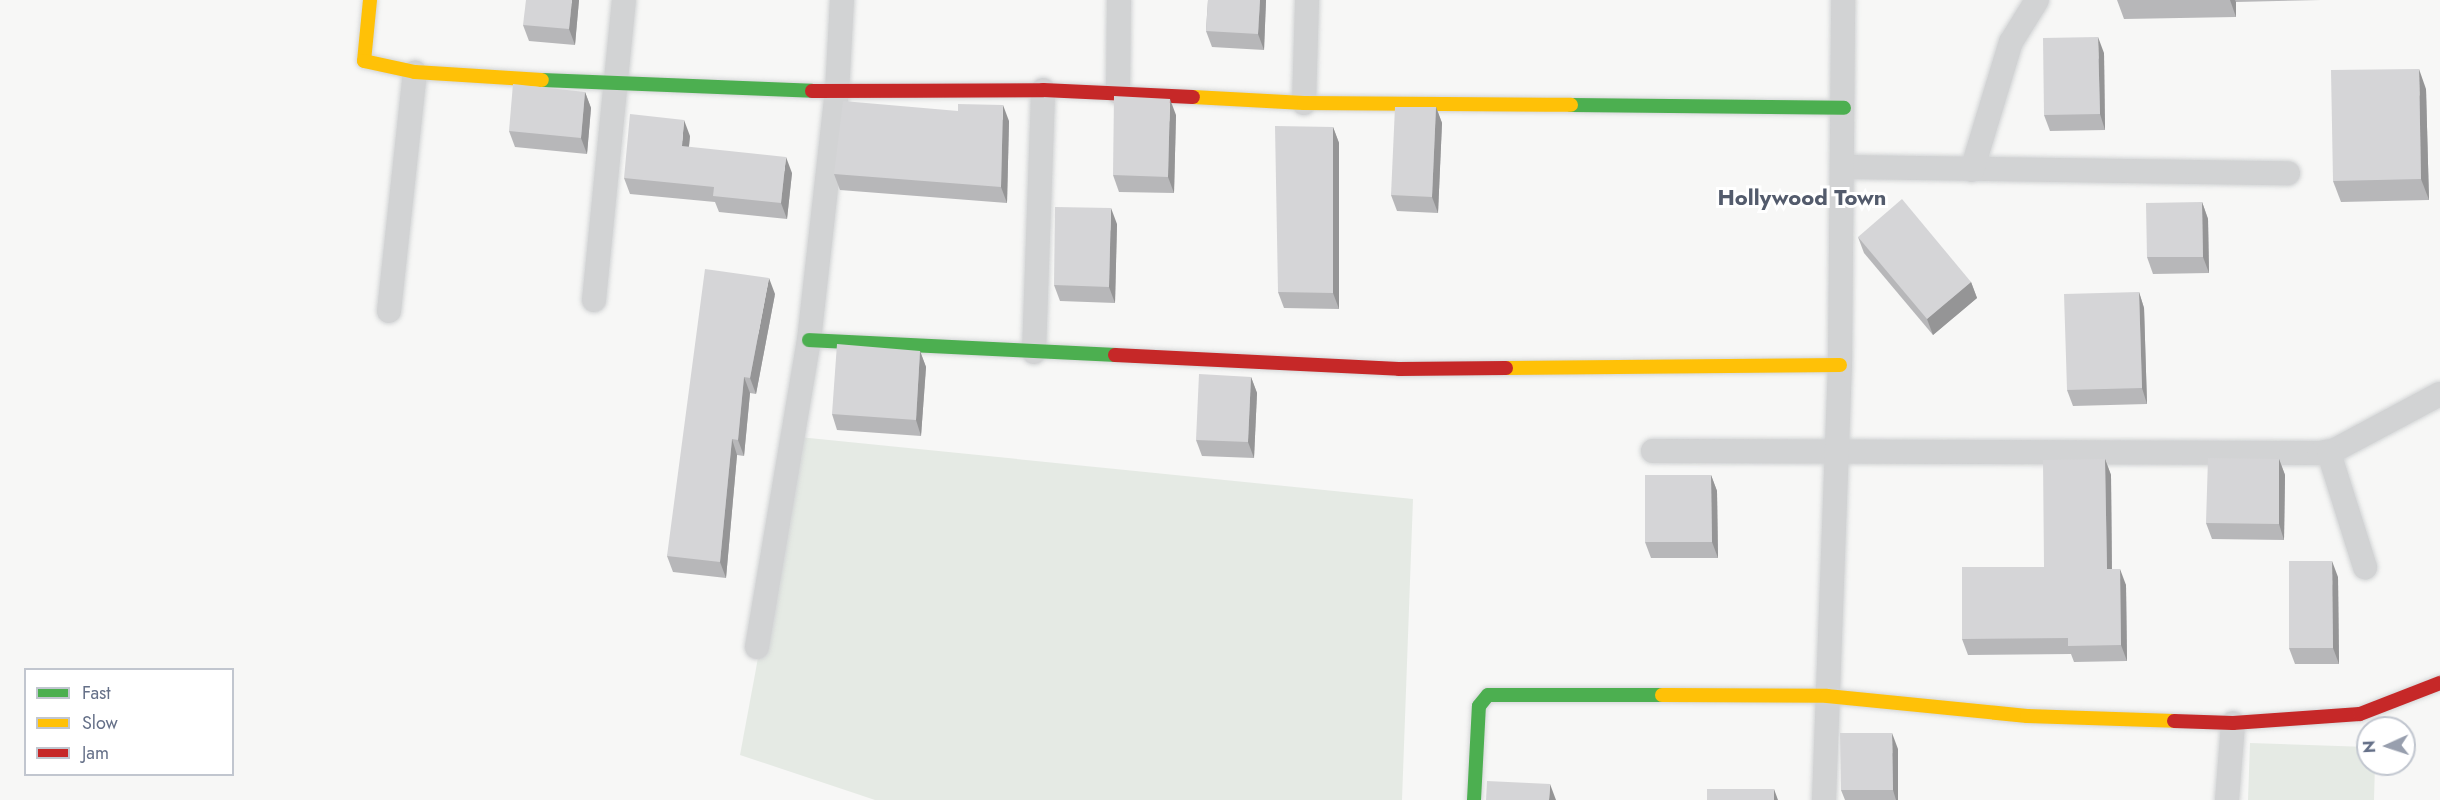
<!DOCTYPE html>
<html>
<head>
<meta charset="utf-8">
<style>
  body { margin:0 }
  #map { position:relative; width:2440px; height:800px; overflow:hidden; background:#f7f7f6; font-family:Jost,sans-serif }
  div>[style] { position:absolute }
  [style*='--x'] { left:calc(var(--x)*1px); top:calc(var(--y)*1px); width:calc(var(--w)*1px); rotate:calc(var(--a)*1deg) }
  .green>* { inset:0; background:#e5eae4 }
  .roads { filter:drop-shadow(0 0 2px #d3d5d6) drop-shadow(0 0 2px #d3d5d6) }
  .street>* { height:24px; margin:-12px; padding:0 12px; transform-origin:12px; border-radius:12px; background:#d2d3d4 }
  .fast>* { height:14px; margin:-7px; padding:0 7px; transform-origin:7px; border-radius:7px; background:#4caf50 }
  .slow>* { height:14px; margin:-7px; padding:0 7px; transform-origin:7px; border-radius:7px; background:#ffc107 }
  .jam>* { height:14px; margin:-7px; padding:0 7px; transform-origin:7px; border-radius:7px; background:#c62828 }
  .wall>* { inset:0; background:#b7b7b9 }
  .shaded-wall>* { inset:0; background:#959596 }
  .building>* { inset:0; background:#d5d5d7 }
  span { translate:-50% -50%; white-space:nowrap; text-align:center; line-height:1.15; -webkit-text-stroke:6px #fff; paint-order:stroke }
  .neighbourhood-label { font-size:22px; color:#535b6c; font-weight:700 }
  .legend { position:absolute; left:24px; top:668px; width:210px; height:108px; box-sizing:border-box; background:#fff; border:2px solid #c1c6cf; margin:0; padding:8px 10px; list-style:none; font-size:18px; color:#657088 }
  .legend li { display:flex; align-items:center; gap:12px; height:30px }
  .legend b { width:30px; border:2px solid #c1c6cf }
  .north { position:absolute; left:2356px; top:716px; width:60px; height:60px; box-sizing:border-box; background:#fff; border:2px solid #c1c6cf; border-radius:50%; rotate:267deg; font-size:16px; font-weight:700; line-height:24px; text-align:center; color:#657088 }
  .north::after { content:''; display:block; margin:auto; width:21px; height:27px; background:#989fae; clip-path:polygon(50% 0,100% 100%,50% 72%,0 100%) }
</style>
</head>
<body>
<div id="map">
  <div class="green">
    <i style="clip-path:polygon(799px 437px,1413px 499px,1402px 800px,875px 800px,740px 755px)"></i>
    <i style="clip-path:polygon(2250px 743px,2368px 747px,2368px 764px,2375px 764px,2374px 800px,2248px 800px)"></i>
  </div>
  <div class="roads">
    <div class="street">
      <i style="--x:1118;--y:92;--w:92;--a:-89.4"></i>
      <i style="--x:1304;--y:103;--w:103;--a:-88.3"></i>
      <i style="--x:1843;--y:167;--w:445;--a:0.8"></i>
      <i style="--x:1972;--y:170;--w:134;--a:-73.1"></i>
      <i style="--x:2011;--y:42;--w:49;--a:-58.2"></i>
      <i style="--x:594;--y:300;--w:301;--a:-84.3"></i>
      <i style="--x:389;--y:311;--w:240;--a:-83.8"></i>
      <i style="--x:1034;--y:352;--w:262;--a:-88"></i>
      <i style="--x:1653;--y:451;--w:667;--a:0.17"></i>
      <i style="--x:2320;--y:453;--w:15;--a:-11"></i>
      <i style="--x:2335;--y:450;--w:119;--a:-28.1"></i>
      <i style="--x:2329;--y:453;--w:120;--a:72.5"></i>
      <i style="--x:757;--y:647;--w:311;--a:-80.4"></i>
      <i style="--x:809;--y:340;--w:250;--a:-83.6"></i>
      <i style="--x:837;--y:92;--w:92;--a:-86.9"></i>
      <i style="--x:1824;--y:800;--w:435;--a:-87.9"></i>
      <i style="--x:1840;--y:365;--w:365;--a:-89.5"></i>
      <i style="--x:2227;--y:800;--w:77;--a:-85.5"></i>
    </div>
    <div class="fast">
      <i style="--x:542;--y:80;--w:270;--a:2.3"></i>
      <i style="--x:1571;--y:105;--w:273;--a:0.6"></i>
      <i style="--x:809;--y:340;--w:306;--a:2.8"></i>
      <i style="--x:1474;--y:800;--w:94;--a:-87"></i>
      <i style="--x:1479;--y:706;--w:14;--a:-51"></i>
      <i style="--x:1488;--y:695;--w:174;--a:0"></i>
    </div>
    <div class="slow">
      <i style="--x:370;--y:0;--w:61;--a:95.6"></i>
      <i style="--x:364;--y:61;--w:52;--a:12.2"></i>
      <i style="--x:415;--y:72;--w:127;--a:3.6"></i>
      <i style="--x:1193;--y:97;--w:111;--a:3.1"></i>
      <i style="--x:1304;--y:103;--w:267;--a:0.4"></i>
      <i style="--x:1506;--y:368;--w:334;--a:-0.5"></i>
      <i style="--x:1662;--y:695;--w:165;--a:0.3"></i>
      <i style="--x:1827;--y:696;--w:201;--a:5.7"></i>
      <i style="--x:2027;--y:716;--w:147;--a:1.9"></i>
    </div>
    <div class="jam">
      <i style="--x:812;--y:91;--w:231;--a:-0.2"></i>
      <i style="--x:1043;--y:90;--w:150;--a:2.7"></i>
      <i style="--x:1115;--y:355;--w:284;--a:2.8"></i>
      <i style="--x:1399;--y:369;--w:107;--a:-0.5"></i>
      <i style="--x:2174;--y:721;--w:59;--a:1.9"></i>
      <i style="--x:2233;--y:723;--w:127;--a:-4.1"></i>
      <i style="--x:2360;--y:714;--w:86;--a:-21.2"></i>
    </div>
  </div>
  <div class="wall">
    <i style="clip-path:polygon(579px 0,575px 45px,529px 41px,523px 25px)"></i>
    <i style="clip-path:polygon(1208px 0,1266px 0,1264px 50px,1212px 47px,1206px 31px)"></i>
    <i style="clip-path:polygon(2117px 0,2321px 0,2236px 2px,2236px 17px,2124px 19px)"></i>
    <i style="clip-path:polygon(2104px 53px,2105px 130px,2050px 131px,2044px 115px)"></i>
    <i style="clip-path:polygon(2426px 89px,2429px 200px,2341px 202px,2333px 181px)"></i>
    <i style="clip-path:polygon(585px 92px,591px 108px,587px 154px,515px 147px,509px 131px)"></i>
    <i style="clip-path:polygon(1436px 107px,1442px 123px,1438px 213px,1397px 211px,1391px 195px)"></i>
    <i style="clip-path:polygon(958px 111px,1009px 121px,1007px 203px,840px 190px,834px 174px)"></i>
    <i style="clip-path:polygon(1176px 115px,1174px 193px,1119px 192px,1113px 175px)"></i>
    <i style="clip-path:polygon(1333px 127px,1339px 143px,1339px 309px,1284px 308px,1278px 292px)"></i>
    <i style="clip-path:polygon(690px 136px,689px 147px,792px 173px,787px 219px,719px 212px,715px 202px,630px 194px,624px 178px)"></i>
    <i style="clip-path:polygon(2202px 202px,2208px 219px,2209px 273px,2153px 274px,2147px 257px)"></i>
    <i style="clip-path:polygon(1117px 224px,1115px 303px,1060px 301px,1054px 285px)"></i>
    <i style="clip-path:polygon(1858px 237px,1971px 282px,1977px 298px,1933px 335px,1864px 253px)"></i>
    <i style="clip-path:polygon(2139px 292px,2144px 308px,2147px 404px,2073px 406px,2067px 390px)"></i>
    <i style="clip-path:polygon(775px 294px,756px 394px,750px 393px,744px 456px,737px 455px,726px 578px,673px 572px,667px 556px)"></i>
    <i style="clip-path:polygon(920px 351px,926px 367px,921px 436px,837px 430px,832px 414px)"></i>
    <i style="clip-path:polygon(1251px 377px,1257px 393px,1254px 458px,1202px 456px,1196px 440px)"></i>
    <i style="clip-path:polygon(2105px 459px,2111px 475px,2112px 569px,2126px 585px,2127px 661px,2074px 662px,2071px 654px,1968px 655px,1962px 639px,2044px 567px)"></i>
    <i style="clip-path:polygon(2279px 459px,2285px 475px,2284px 540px,2212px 539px,2206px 523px)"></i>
    <i style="clip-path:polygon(1711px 475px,1717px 491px,1718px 558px,1651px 558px,1645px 542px)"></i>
    <i style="clip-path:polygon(2338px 577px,2339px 664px,2295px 664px,2289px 648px)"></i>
    <i style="clip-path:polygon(1898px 749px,1898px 800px,1845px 800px,1841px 790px)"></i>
  </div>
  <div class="shaded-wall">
    <i style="clip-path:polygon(572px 0,579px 0,575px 45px,569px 29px)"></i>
    <i style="clip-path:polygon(1260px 0,1266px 0,1264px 50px,1258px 34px)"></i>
    <i style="clip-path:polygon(2230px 0,2235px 0,2236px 2px,2236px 17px)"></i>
    <i style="clip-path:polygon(2098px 37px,2104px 53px,2105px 130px,2100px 114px)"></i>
    <i style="clip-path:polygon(2419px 69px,2426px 89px,2429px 200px,2421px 179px)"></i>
    <i style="clip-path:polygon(585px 92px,591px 108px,587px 154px,581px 138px)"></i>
    <i style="clip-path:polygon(1170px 99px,1176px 115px,1174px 193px,1168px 177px)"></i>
    <i style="clip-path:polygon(1003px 105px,1009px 121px,1007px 203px,1001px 187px)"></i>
    <i style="clip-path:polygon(1436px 107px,1442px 123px,1438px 213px,1432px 197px)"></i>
    <i style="clip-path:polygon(684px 120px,690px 136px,687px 163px,682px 146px)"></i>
    <i style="clip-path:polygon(1333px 127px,1339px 143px,1339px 309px,1333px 293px)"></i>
    <i style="clip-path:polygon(786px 157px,792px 173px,787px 219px,781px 203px)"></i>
    <i style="clip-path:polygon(2202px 202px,2208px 219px,2209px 273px,2203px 257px)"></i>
    <i style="clip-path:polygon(1111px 208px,1117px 224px,1115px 303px,1109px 287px)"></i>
    <i style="clip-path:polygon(769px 278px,775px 294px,756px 394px,750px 378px)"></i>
    <i style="clip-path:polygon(1971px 282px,1977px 298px,1933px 335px,1927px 319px)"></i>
    <i style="clip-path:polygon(2139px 292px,2144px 308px,2147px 404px,2142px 388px)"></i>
    <i style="clip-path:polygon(920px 351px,926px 367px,921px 436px,916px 420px)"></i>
    <i style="clip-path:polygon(744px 377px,750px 393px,744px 456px,738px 440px)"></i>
    <i style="clip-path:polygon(1251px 377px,1257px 393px,1254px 458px,1248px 442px)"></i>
    <i style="clip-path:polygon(732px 439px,737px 455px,726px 578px,720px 562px)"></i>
    <i style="clip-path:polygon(2105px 459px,2111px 475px,2112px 585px,2107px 569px)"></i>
    <i style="clip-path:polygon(2279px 459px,2285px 475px,2284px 540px,2279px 524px)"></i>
    <i style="clip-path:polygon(1711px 475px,1717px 491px,1718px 558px,1712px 542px)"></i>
    <i style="clip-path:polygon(2332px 561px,2338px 577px,2339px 664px,2333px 648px)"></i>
    <i style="clip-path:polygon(2120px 569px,2126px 585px,2127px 661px,2121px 645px)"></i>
    <i style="clip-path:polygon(1892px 733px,1898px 749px,1898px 800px,1896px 800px,1893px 790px)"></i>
    <i style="clip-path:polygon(1550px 784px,1556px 800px,1549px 800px)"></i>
    <i style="clip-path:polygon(1774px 789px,1778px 800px,1774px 800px)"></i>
  </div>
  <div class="building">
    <i style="clip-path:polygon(526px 0,572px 0,569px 29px,523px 25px)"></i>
    <i style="clip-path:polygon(1208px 0,1260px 0,1258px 34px,1206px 31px)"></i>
    <i style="clip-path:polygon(2098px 37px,2100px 114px,2044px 115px,2043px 38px)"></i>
    <i style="clip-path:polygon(2419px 69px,2421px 179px,2333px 181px,2331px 70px)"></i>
    <i style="clip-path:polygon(513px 84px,585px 92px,581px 138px,509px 131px)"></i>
    <i style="clip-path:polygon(1114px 96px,1170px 99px,1168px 177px,1113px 175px)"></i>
    <i style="clip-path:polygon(843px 101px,958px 111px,958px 104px,1003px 105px,1001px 187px,834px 174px)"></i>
    <i style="clip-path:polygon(1395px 107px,1436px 107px,1432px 197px,1391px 195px)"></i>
    <i style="clip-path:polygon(630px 114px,684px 120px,682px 146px,786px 157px,781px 203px,713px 196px,714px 187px,624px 178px)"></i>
    <i style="clip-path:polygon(1275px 126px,1333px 127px,1333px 293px,1278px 292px)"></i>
    <i style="clip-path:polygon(1902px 199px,1971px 282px,1927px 319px,1858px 237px)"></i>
    <i style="clip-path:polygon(2202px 202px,2203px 257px,2147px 257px,2146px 203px)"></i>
    <i style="clip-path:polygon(1055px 207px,1111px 208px,1109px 287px,1054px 285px)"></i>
    <i style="clip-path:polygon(705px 269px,769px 278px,750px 378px,744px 377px,738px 440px,732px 439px,720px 562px,667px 556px)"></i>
    <i style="clip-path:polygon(2139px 292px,2142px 388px,2067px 390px,2064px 294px)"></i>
    <i style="clip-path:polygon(837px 344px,920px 351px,916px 420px,832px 414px)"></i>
    <i style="clip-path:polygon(1199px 374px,1251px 377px,1248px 442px,1196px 440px)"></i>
    <i style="clip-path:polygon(2208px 458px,2279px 459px,2279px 524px,2206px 523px)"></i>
    <i style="clip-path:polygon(2105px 459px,2107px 569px,2120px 569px,2121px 645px,2068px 646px,2068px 638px,1962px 639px,1962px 567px,2044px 567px,2043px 460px)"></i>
    <i style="clip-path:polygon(1645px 475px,1711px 475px,1712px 542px,1645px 542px)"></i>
    <i style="clip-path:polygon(2289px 561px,2332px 561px,2333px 648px,2289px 648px)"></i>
    <i style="clip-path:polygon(1840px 733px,1892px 733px,1893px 790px,1841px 790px)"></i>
    <i style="clip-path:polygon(1487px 781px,1550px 784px,1549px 800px,1486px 800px)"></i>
    <i style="clip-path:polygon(1707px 789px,1774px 789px,1774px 800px,1707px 800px)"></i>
  </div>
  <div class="neighbourhood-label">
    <span style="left:1802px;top:198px">Hollywood Town</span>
  </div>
  <ul class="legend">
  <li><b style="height:8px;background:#4caf50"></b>Fast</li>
  <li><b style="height:8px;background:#ffc107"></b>Slow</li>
  <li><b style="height:8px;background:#c62828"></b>Jam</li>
  </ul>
  <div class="north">N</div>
</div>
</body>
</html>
